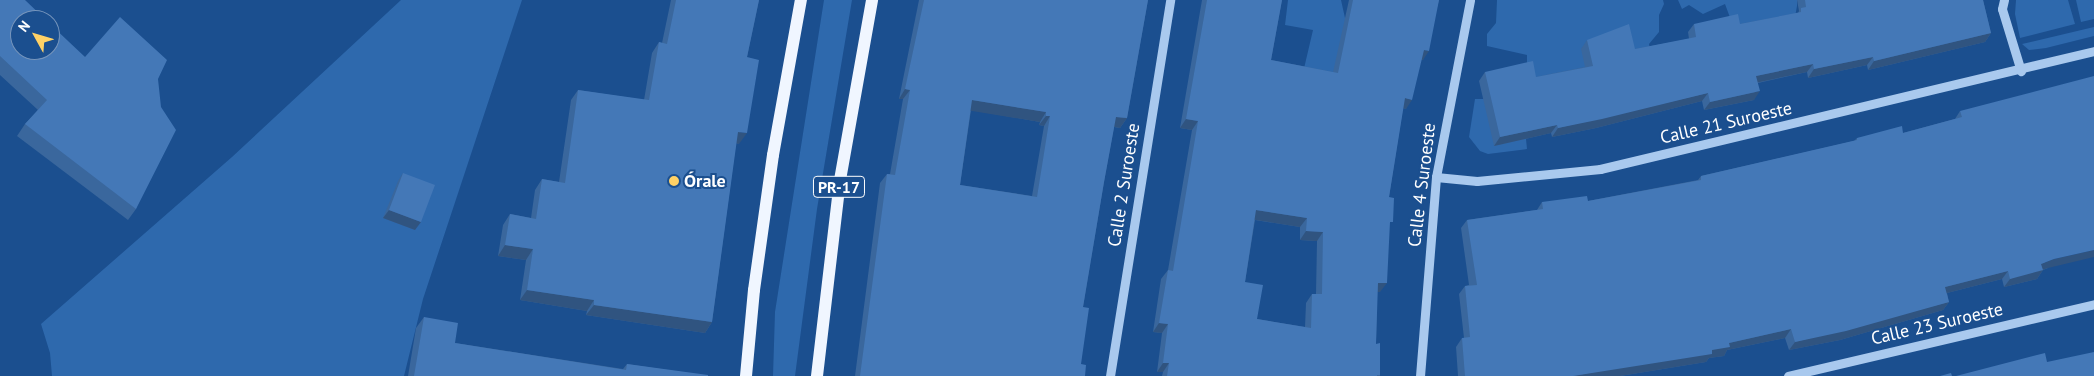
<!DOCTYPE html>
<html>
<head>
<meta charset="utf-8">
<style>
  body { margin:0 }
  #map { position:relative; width:2094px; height:376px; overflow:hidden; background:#1b4f8f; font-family:"PT Sans",sans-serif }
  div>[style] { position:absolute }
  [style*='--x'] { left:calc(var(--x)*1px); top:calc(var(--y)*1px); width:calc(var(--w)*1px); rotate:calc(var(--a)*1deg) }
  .green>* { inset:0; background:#2e69ad }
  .minor>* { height:9px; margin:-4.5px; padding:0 4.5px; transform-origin:4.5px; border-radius:4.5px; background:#a9c9ee }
  .major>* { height:12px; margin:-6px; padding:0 6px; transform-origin:6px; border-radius:6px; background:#f0f6ff }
  .wall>* { inset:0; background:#3a679d }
  .shaded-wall>* { inset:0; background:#305480 }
  .building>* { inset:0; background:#4478b7 }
  .dots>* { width:14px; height:14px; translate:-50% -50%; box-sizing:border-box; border:2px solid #1b4f8f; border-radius:50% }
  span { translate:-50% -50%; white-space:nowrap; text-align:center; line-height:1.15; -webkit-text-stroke:4px #1b4f8f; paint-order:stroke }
  .shield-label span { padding:1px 4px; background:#1b4f8f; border:1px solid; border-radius:4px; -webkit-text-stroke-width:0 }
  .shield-label { font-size:16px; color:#fff; font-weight:700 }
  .street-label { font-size:18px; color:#fff }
  .poi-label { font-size:18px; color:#fff; font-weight:700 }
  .left { translate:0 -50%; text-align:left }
  .north { position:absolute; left:10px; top:10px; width:50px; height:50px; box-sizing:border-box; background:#1b4f8f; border:1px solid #7695bc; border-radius:50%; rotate:309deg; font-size:14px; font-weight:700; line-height:20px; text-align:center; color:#fff }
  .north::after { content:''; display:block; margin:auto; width:18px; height:22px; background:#ffd166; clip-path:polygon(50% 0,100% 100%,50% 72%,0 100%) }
</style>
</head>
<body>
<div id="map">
  <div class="green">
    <i style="clip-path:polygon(401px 0,522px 0,423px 299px,404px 376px,52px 376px,50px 353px,41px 324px,232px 157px)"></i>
    <i style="clip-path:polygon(824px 0,852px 0,817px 209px,795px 376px,773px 376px,775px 312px)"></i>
    <i style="clip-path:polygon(1288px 0,1341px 0,1345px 18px,1344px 94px,1302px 77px,1313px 30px,1285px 25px)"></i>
    <i style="clip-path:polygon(1497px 0,1663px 0,1664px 4px,1659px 15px,1659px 32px,1649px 44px,1650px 49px,1587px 75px,1538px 84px,1527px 70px,1527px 55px,1487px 46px,1487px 34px,1496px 23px)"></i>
    <i style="clip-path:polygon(1678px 0,1797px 0,1797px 6px,1795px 17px,1748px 30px,1732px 23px,1725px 4px,1703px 14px,1689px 5px,1682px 9px)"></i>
    <i style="clip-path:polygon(2016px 0,2068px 0,2075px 24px,2020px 38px,2015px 14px)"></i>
    <i style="clip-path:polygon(2076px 0,2094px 0,2094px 19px,2081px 22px)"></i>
    <i style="clip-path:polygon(2094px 27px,2094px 36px,2046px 48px,2029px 50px,2022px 44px)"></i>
    <i style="clip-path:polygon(1475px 99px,1484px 99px,1526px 139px,1527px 149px,1488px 154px,1480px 151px,1469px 137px)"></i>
  </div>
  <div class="minor">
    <i style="--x:2004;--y:0;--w:9;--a:103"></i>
    <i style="--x:2002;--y:9;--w:65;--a:73"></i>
    <i style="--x:1436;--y:177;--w:41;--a:5.6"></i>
    <i style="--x:1477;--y:181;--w:124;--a:-5.6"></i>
    <i style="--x:1600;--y:169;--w:508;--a:-13.43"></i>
    <i style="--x:1110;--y:376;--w:381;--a:-80.9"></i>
    <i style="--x:1420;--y:376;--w:200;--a:-85.4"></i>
    <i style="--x:1436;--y:177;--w:180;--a:-79.1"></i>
    <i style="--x:1788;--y:376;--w:314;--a:-13.2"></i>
  </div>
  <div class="major">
    <i style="--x:746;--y:376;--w:86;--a:-84.7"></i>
    <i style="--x:754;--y:290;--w:136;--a:-82"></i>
    <i style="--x:773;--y:155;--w:158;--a:-79.8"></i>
    <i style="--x:817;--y:376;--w:197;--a:-83.3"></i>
    <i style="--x:840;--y:180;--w:183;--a:-79.9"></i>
  </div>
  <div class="wall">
    <i style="clip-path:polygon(0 0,85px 57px,158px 79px,136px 209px,128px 220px,17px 136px,25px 124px,38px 110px,0 75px)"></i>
    <i style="clip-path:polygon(669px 0,759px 0,747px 57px,739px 144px,736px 143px,712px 322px,705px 333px,586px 315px,587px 311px,520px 300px,526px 260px,498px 256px,503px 225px,510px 214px,531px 218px,535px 190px,542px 179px,559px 182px,571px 100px,578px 90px,644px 100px,652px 53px,659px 42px,662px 43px,671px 0)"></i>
    <i style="clip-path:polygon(evenodd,919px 0,1148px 0,1127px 118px,1120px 128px,1114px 127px,1104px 182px,1083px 307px,1081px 364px,1085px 376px,855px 376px,880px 183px,887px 174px,890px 174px,903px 99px,899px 99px,919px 0,971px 110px,1040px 122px,1039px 125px,1044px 126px,1032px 196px,960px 185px,971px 110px)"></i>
    <i style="clip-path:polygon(evenodd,1202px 0,1282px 0,1271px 60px,1333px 72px,1349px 0,1439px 0,1423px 60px,1421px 60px,1406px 109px,1403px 108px,1389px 197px,1389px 227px,1380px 292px,1377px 292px,1376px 344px,1380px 375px,1380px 376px,1162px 376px,1163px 372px,1157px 372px,1162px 333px,1153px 332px,1161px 279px,1168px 270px,1192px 130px,1180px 128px,1202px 0,1255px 220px,1300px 227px,1300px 240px,1317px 241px,1316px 294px,1312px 294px,1306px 303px,1305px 327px,1257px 319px,1245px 282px,1255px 220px)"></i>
    <i style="clip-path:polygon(1797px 0,1983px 0,1991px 33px,1985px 42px,1868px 70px,1867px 65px,1808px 78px,1807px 72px,1758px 83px,1754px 100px,1704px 110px,1702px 101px,1596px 128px,1552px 137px,1551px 133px,1494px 146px,1479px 81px,1485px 72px,1536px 77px,1585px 67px,1581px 49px,1587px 40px,1635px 49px,1689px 39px,1688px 32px,1694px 24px,1740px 24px,1798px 13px,1799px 11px)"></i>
    <i style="clip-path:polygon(1960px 111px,2048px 268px,2043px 270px,2037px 279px,2004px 287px,2002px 279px,1947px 293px,1949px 302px,1943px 310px,1840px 340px,1789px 350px,1785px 338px,1727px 350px,1724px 356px,1709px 358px,1706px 362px,1620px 376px,1458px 376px,1456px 347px,1462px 338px,1464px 338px,1459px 294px,1465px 286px,1469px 285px,1461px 228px,1467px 220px,1537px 210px,1542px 202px,1588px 201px,1698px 180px,1701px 176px,1854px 141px,1857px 138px,1903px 133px,1955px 119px)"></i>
    <i style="clip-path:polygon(403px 173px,415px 230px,383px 218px,398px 181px)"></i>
    <i style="clip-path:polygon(424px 317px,455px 343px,623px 369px,627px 364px,708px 376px,408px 376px,416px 328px)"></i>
  </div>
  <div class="shaded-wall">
    <i style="clip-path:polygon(1991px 33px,1985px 42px,1868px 70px,1874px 61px)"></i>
    <i style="clip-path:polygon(1424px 50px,1429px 51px,1423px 60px,1417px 59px)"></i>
    <i style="clip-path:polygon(1873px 57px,1867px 65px,1808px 78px,1814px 69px)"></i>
    <i style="clip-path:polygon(1813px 64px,1807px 72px,1750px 84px,1756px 76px)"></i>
    <i style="clip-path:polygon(905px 89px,910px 90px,903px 99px,899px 99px)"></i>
    <i style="clip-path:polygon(1760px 91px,1754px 100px,1704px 110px,1710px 102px)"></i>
    <i style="clip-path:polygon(1708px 93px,1702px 101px,1596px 128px,1552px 137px,1558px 128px)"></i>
    <i style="clip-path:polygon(1405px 98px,1412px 100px,1406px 109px,1398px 107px)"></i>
    <i style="clip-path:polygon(972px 100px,1046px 112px,1040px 122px,966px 110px)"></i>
    <i style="clip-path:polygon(1046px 116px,1050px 116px,1044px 126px,1039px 125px)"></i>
    <i style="clip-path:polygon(1116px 117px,1127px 118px,1120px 128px,1110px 126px)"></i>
    <i style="clip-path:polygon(1186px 119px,1198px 121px,1192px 130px,1180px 128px)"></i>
    <i style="clip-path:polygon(1557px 125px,1551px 133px,1494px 146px,1500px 137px)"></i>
    <i style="clip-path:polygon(738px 132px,747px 133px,739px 144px,731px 142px)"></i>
    <i style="clip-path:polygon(389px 210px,421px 222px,415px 230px,383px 218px)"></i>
    <i style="clip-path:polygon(1256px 210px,1307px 218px,1300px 227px,1250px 219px)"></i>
    <i style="clip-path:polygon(1306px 231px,1323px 232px,1317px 241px,1300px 240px)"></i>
    <i style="clip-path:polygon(505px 245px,533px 249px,526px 260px,498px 256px)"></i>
    <i style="clip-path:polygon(2094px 250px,2094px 257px,2048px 268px,2036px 272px,2043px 270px,2037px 279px,2004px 287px,2010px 279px,2041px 264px,2054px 259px)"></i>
    <i style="clip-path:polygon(2008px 271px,2002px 279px,1939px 295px,1945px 287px)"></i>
    <i style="clip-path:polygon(1378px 283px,1387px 283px,1380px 292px,1371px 292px)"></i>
    <i style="clip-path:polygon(527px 290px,594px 300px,587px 311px,520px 300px)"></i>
    <i style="clip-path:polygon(1949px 302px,1943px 310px,1840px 340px,1789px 350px,1795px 342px)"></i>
    <i style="clip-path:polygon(594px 305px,712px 322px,705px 333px,586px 315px)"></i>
    <i style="clip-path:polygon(1159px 323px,1168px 324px,1162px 333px,1153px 332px)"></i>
    <i style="clip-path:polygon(1791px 329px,1785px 338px,1727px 350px,1724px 356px,1709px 358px,1706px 362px,1620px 376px,1573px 376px,1712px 350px,1729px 343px)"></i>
    <i style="clip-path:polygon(1163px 363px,1169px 363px,1163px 372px,1157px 372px)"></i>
  </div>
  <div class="building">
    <i style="clip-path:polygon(0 0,25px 0,46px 20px,20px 20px,20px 50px,50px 50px,50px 24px,85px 57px,120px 17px,167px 60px,158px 79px,161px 107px,176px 130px,136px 209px,25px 124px,47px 100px,0 56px)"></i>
    <i style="clip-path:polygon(676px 0,759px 0,747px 57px,759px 60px,747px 133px,738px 132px,712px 322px,594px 305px,594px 300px,527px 290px,533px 249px,505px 245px,510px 214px,536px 219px,542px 179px,565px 183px,578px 90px,649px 100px,659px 42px,667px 44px)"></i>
    <i style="clip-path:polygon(evenodd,924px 0,1148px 0,1127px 118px,1116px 117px,1104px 182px,1083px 307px,1089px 308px,1081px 364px,1086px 365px,1085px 376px,860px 376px,887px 174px,895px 175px,910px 90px,905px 89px,924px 0,972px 100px,1046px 112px,1046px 116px,1050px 116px,1037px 197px,960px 185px,972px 100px)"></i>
    <i style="clip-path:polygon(evenodd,1207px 0,1282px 0,1271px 60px,1338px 73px,1353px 0,1439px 0,1429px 51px,1424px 50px,1412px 100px,1405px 98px,1389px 197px,1394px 198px,1393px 222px,1390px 222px,1387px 283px,1378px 283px,1376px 344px,1380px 343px,1380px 375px,1377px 375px,1377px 376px,1167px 376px,1169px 363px,1163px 363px,1168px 324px,1159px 323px,1168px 270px,1173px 271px,1198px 121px,1186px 119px,1207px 0,1256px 210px,1307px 218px,1306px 231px,1323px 232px,1322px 294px,1312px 294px,1311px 328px,1257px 319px,1263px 285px,1245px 282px,1256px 210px)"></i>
    <i style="clip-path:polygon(1805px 0,1983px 0,1991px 33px,1874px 61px,1873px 57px,1814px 69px,1813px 64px,1756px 76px,1760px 91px,1710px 102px,1708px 93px,1602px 119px,1558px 128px,1557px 125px,1500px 137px,1485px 72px,1533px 61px,1536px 77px,1593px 66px,1587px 40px,1629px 24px,1635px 49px,1696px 37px,1694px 24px,1738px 14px,1740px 24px,1801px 12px,1801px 8px,1806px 7px)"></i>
    <i style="clip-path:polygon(2094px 76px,2094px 250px,2054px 259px,2041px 264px,2043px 270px,2010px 279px,2008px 271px,1945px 287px,1949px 302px,1846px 331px,1795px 342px,1791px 329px,1729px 343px,1730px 347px,1712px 350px,1712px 354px,1573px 376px,1465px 376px,1462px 338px,1470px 337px,1465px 286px,1477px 285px,1467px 220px,1543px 209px,1542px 202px,1587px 196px,1588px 201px,1701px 180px,1701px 176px,1857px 140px,1857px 138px,1902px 126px,1903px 133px,1962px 117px,1960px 111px)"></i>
    <i style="clip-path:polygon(403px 173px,435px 185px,421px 222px,389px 210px)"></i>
    <i style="clip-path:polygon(424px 317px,458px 323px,455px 343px,626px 370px,627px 364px,708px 375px,708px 376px,414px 376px)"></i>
    <i style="clip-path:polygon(2094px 352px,2094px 376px,1956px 376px,2045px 353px,2047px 362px)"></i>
    <i style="clip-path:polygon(1951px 373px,1952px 376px,1940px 376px)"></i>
  </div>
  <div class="dots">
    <i style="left:674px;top:181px;background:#ffd166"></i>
  </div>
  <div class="shield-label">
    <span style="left:839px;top:187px">PR-17</span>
  </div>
  <div class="street-label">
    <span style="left:1726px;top:123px;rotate:-13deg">Calle 21 Suroeste</span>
    <span style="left:1124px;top:185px;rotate:-81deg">Calle 2 Suroeste</span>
    <span style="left:1422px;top:185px;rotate:-83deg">Calle 4 Suroeste</span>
    <span style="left:1937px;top:324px;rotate:-13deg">Calle 23 Suroeste</span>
  </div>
  <div class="poi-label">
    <span class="left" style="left:684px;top:181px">Órale</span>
  </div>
  <div class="north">N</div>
</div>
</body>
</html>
